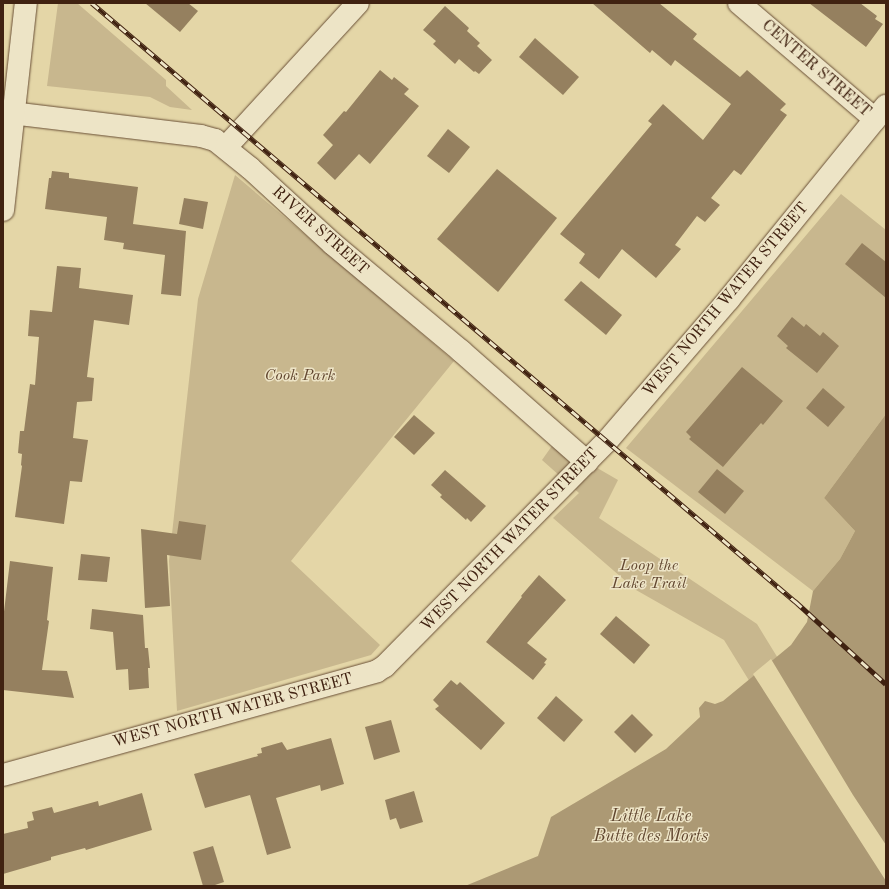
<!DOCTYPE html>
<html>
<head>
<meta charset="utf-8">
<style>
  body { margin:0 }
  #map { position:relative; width:889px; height:889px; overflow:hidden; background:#e4d6a7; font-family:"Old Standard TT",serif }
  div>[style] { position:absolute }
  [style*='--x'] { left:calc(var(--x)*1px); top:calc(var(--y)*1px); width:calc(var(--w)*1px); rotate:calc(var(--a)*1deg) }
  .green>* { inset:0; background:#c8b78e }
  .water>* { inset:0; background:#ac9974 }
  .pier>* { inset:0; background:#e4d6a7 }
  .building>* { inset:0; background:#95805f }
  .roads { filter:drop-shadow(0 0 1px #694f36) drop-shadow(0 0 1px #694f36) }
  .minor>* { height:22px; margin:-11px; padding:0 11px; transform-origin:11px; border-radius:11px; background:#ede4c6 }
  .rail>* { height:4.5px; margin-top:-2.25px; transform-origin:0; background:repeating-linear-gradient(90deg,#ede4c6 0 9px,#402211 0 18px); box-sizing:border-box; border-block:1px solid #402211 }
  span { translate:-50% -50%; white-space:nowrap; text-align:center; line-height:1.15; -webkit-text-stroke:3px #ede4c6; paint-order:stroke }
  .street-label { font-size:16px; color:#402211 }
  .park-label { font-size:16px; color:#624730; font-style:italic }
  .water-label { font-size:17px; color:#60462f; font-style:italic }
  .frame { position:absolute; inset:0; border:4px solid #402211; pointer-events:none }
</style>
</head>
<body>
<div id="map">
  <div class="green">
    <i style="clip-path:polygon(58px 3px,77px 3px,166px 80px,166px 86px,192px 110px,170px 107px,150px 97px,47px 86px)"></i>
    <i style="clip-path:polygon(235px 175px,454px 361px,291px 561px,380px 645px,371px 655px,177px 711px,169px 561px,198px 299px)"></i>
    <i style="clip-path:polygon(841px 194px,886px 230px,886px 414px,824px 498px,855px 531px,840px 559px,813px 591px,626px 448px)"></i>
    <i style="clip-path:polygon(554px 443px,618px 480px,599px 518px,757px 624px,886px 834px,886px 886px,876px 886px,724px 640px,636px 590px,553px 518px,579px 493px,542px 460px)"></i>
  </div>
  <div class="water">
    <i style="clip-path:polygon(886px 414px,886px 886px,465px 886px,538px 856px,551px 817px,666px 749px,700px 717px,699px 708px,705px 701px,715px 704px,723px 701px,791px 645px,807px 622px,813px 591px,840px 559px,855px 531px,824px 498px)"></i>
  </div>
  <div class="pier">
    <i style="clip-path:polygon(771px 659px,853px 795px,886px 845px,886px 881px,753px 674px)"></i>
  </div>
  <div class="building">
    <i style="clip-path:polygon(145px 3px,188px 3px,198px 11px,180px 32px)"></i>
    <i style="clip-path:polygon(592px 3px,659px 3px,697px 34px,693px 39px,740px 77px,747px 70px,786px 104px,780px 110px,787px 115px,741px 175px,734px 170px,711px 198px,720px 205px,705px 222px,697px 216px,675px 245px,681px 249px,656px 278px,622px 249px,599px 279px,579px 263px,585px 254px,560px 234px,652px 124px,648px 121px,663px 104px,703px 140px,731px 104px,675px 60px,671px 66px,652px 50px,650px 53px)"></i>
    <i style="clip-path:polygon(809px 3px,860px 3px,877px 16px,875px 19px,883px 24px,866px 47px)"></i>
    <i style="clip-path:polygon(445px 6px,469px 28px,467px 31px,480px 43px,477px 46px,492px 60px,479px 74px,475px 71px,474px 72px,459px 59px,455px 64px,433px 44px,436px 41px,423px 30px)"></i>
    <i style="clip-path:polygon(535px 38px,579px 77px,563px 95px,519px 57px)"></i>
    <i style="clip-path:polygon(380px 70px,392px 80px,394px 77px,409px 89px,404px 94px,419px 106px,370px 164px,359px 154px,335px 180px,317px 163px,333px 145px,323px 135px,344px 111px,346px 112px)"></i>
    <i style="clip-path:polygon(448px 129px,470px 147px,449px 173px,427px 156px)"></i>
    <i style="clip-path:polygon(497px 169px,557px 218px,498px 292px,437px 239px)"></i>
    <i style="clip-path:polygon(52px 171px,69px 173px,69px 178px,138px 187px,133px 224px,186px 231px,181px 296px,161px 294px,165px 255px,123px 249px,124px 243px,104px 240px,107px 217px,45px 209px,49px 178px,51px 178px)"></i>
    <i style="clip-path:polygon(184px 198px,208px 202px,203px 229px,179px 224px)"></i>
    <i style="clip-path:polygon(862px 243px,886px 262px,886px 298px,845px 264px)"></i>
    <i style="clip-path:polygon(57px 266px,81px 268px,79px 288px,133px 295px,129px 325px,94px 320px,87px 377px,94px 378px,92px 401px,77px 402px,73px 438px,88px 440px,82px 482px,70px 481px,64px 524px,15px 517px,22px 466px,21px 465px,22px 454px,18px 453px,20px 431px,24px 431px,30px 384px,35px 385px,39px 337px,28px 336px,30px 310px,52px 312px)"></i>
    <i style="clip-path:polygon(581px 281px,622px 315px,606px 335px,564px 300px)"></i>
    <i style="clip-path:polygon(792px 317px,804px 327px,806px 324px,820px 336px,823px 332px,839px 346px,817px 373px,786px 348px,788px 346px,777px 336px)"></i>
    <i style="clip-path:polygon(742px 367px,783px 401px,763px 425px,761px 423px,723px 467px,689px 439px,691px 437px,686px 432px)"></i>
    <i style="clip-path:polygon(823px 388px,845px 407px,828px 427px,806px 408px)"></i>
    <i style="clip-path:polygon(414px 415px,435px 433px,414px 455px,394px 437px)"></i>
    <i style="clip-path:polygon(717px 469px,744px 491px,725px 514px,698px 492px)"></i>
    <i style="clip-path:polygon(445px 470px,486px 506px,471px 522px,467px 518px,466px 520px,440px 497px,442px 495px,431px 485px)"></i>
    <i style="clip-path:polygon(179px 521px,206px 525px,201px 560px,167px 555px,170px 606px,145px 608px,141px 529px,177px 534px)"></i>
    <i style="clip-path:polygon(81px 554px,110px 557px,107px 582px,78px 580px)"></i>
    <i style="clip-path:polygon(10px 561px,53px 567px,47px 620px,49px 621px,42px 670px,67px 671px,74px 698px,3px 690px,3px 620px)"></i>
    <i style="clip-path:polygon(539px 575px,566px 600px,527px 643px,547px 659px,544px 663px,546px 664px,533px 680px,486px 642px,522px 597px,521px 596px)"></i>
    <i style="clip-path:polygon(92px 609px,143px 615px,145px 648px,148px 648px,150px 668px,148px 668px,149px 688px,129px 690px,128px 669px,116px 670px,113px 632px,90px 629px)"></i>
    <i style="clip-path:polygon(616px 616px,650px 645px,634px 664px,600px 634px)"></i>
    <i style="clip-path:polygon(451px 680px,457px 685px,460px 682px,505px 723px,481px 750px,435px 709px,439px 706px,433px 700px)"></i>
    <i style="clip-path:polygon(556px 696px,583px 720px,564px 742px,537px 718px)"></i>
    <i style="clip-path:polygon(632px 714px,653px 735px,635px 753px,614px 732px)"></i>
    <i style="clip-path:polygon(391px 720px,400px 752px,374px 760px,365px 727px)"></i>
    <i style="clip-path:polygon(331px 738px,344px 784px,321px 791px,320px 785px,276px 798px,291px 848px,267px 855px,250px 795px,205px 808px,194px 774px,258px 756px,257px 754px,262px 753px,261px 748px,282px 742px,287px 750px)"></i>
    <i style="clip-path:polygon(414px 791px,423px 822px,400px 829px,396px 818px,390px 820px,385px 800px)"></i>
    <i style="clip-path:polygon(142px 793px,152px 830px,86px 850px,85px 848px,51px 857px,51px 860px,3px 874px,3px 834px,28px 828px,27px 822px,34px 820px,32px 812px,52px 807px,54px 813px,98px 801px,99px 806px)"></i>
    <i style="clip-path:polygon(213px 846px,224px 882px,212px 886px,203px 886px,193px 852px)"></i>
  </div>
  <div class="roads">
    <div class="minor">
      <i style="--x:739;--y:3;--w:179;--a:40.5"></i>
      <i style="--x:3;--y:112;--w:199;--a:6.9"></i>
      <i style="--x:201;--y:136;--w:15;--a:16"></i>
      <i style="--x:215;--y:140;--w:45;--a:38.7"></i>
      <i style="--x:250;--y:168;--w:113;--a:42.5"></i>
      <i style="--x:333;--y:244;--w:167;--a:39.9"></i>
      <i style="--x:461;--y:351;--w:168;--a:41.4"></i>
      <i style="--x:226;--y:147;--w:195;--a:-47.5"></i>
      <i style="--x:3;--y:210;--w:208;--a:-83.7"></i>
      <i style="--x:3;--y:775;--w:388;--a:-15.5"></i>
      <i style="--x:377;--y:671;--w:9;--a:-32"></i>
      <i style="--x:385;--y:666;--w:316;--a:-45.4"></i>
      <i style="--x:607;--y:441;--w:187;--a:-49.3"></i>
      <i style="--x:729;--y:299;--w:249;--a:-50.9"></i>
    </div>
  </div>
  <div class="rail">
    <i style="--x:92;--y:3;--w:923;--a:40.39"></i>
    <i style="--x:795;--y:601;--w:123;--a:42.4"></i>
  </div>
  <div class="street-label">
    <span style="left:816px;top:69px;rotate:41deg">CENTER STREET</span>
    <span style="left:320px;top:231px;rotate:42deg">RIVER STREET</span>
    <span style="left:726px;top:300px;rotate:-50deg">WEST NORTH WATER STREET</span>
    <span style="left:510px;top:540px;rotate:-46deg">WEST NORTH WATER STREET</span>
    <span style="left:233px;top:711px;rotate:-15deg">WEST NORTH WATER STREET</span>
  </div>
  <div class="park-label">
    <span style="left:300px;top:376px">Cook Park</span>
    <span style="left:649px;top:575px">Loop the<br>Lake Trail</span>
  </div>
  <div class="water-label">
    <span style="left:651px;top:827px">Little Lake<br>Butte des Morts</span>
  </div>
  <div class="frame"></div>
</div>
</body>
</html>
